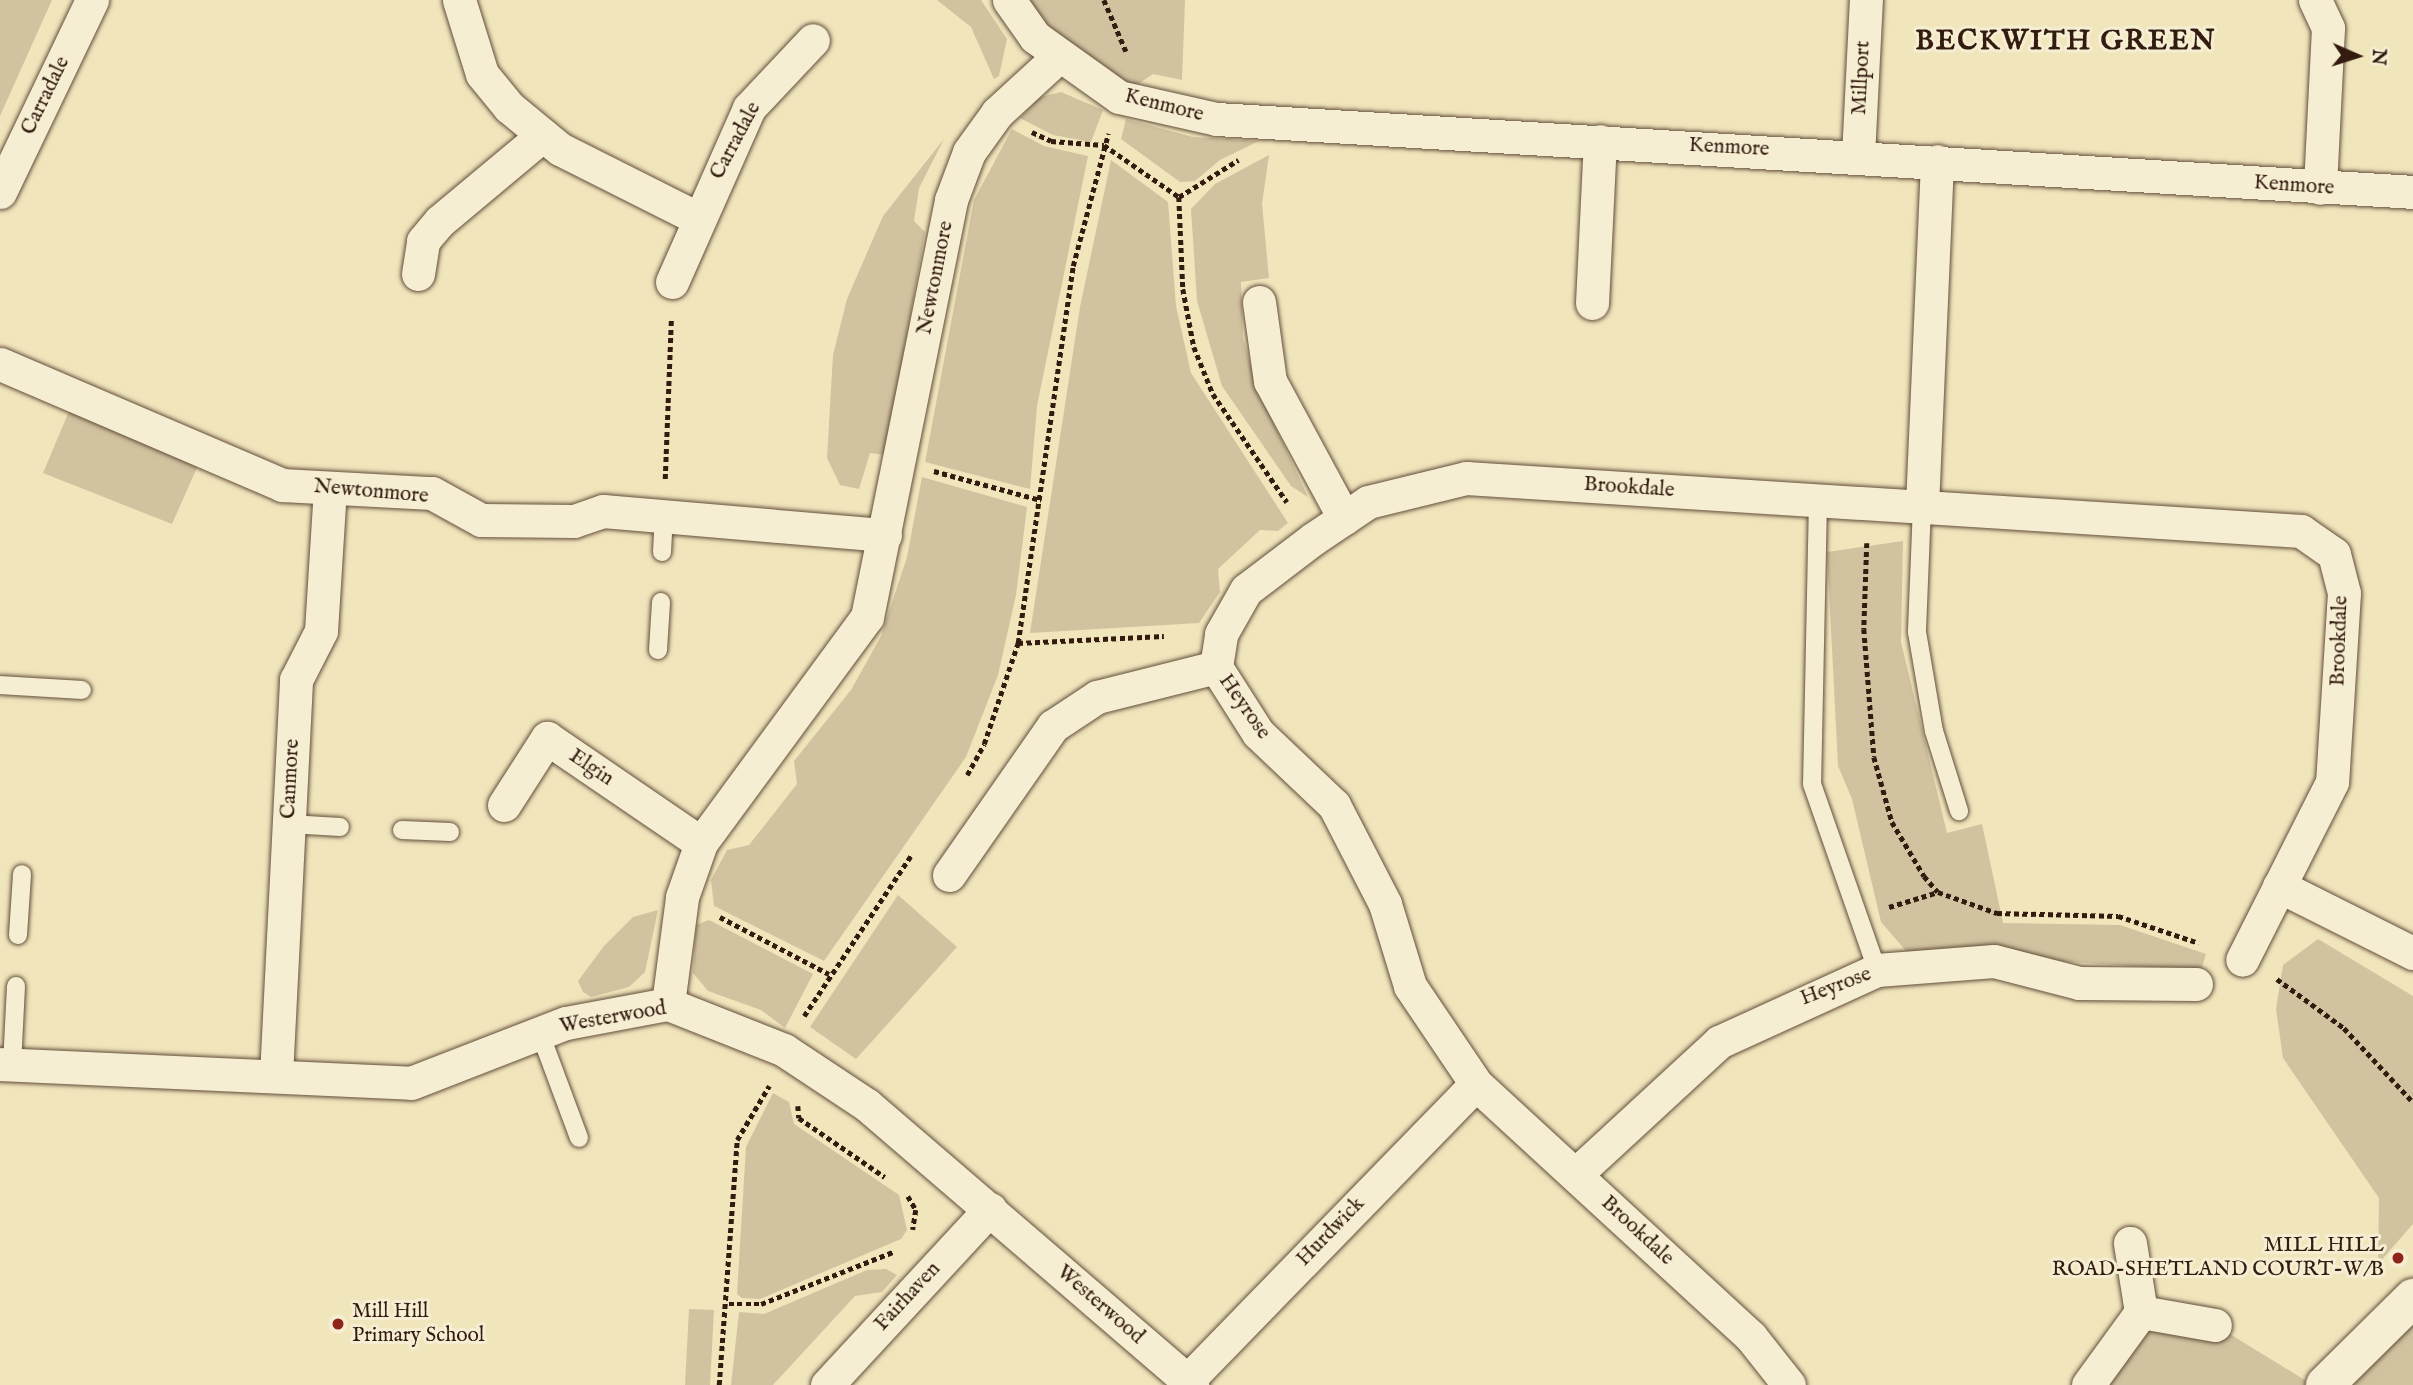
<!DOCTYPE html>
<html>
<head>
<meta charset="utf-8">
<style>
  body { margin:0 }
  #map { position:relative; width:2413px; height:1385px; overflow:hidden; background:#f1e5bc; font-family:"IM FELL English",serif }
  div>[style] { position:absolute }
  [style*='--x'] { left:calc(var(--x)*1px); top:calc(var(--y)*1px); width:calc(var(--w)*1px); rotate:calc(var(--a)*1deg) }
  .green>* { inset:0; background:#d1c39f }
  .path>* { height:4.5px; margin-top:-2.25px; transform-origin:0; background:repeating-linear-gradient(90deg,#331b10 0 5px,transparent 0 8.5px) }
  .roads { filter:drop-shadow(0 0 2px #624e3b) drop-shadow(0 0 2px #624e3b) }
  .lane>* { height:18px; margin:-9px; padding:0 9px; transform-origin:9px; border-radius:9px; background:#f6eed3 }
  .street>* { height:33px; margin:-16.5px; padding:0 16.5px; transform-origin:16.5px; border-radius:16.5px; background:#f6eed3 }
  .secondary>* { height:38px; margin:-19px; padding:0 19px; transform-origin:19px; border-radius:19px; background:#f6eed3 }
  .dots>* { width:19px; height:19px; translate:-50% -50%; box-sizing:border-box; border:4px solid #f6eed3; border-radius:50% }
  span { translate:-50% -50%; white-space:nowrap; text-align:center; line-height:1.15; -webkit-text-stroke:6px #f6eed3; paint-order:stroke }
  .street-label { font-size:21px; color:#331b10 }
  .poi-label { font-size:21px; color:#331b10 }
  .right { translate:-100% -50%; text-align:right }
  .left { translate:0 -50%; text-align:left }
  .district-label { font-size:28px; color:#331b10; font-weight:700; letter-spacing:2px }
  .north { position:absolute; left:2322px; top:21px; width:70px; height:70px; -webkit-text-stroke:5px #f6eed3; paint-order:stroke; rotate:93deg; font-size:19px; font-weight:700; line-height:28px; text-align:center; color:#331b10 }
  .north::after { content:''; display:block; margin:auto; width:24px; height:32px; background:#331b10; clip-path:polygon(50% 0,100% 100%,50% 72%,0 100%) }
</style>
</head>
<body>
<div id="map">
  <div class="green">
    <i style="clip-path:polygon(0 0,52px 0,0 116px)"></i>
    <i style="clip-path:polygon(937px 0,981px 0,1007px 39px,999px 76px,994px 79px,971px 27px)"></i>
    <i style="clip-path:polygon(1009px 0,1185px 0,1182px 80px,1153px 74px,1119px 97px)"></i>
    <i style="clip-path:polygon(1061px 92px,1103px 110px,1091px 142px,1053px 135px,1020px 118px,1040px 97px)"></i>
    <i style="clip-path:polygon(1126px 119px,1193px 137px,1259px 141px,1220px 160px,1195px 181px,1180px 182px,1121px 139px)"></i>
    <i style="clip-path:polygon(1012px 129px,1044px 146px,1088px 156px,1037px 406px,1030px 489px,925px 462px,974px 200px)"></i>
    <i style="clip-path:polygon(944px 139px,919px 188px,914px 221px,925px 232px,886px 455px,870px 453px,859px 489px,840px 485px,827px 458px,833px 355px,847px 299px,883px 216px)"></i>
    <i style="clip-path:polygon(1269px 155px,1262px 204px,1269px 278px,1241px 282px,1243px 338px,1256px 385px,1308px 497px,1291px 486px,1222px 386px,1197px 301px,1191px 209px,1215px 184px)"></i>
    <i style="clip-path:polygon(1111px 160px,1168px 202px,1176px 306px,1191px 373px,1288px 523px,1278px 531px,1260px 530px,1218px 569px,1220px 592px,1199px 623px,1030px 633px,1080px 307px)"></i>
    <i style="clip-path:polygon(75px 397px,203px 454px,172px 524px,43px 473px)"></i>
    <i style="clip-path:polygon(922px 477px,1027px 507px,1016px 595px,998px 675px,966px 757px,824px 961px,714px 906px,711px 880px,727px 850px,749px 845px,797px 784px,794px 761px,851px 690px,881px 636px,907px 557px)"></i>
    <i style="clip-path:polygon(1903px 541px,1901px 642px,1947px 833px,1982px 824px,2003px 923px,2120px 925px,2206px 954px,2201px 970px,1907px 952px,1881px 922px,1852px 799px,1838px 766px,1827px 552px)"></i>
    <i style="clip-path:polygon(898px 895px,957px 947px,856px 1059px,810px 1027px)"></i>
    <i style="clip-path:polygon(658px 910px,645px 972px,629px 987px,591px 997px,583px 992px,578px 981px,604px 946px,633px 917px)"></i>
    <i style="clip-path:polygon(709px 920px,813px 974px,785px 1028px,761px 1010px,708px 991px,693px 973px,696px 925px)"></i>
    <i style="clip-path:polygon(2318px 939px,2413px 996px,2413px 1224px,2378px 1264px,2379px 1198px,2283px 1058px,2276px 1009px,2283px 965px)"></i>
    <i style="clip-path:polygon(773px 1093px,789px 1102px,794px 1124px,899px 1195px,907px 1230px,901px 1239px,760px 1299px,742px 1298px,737px 1294px,746px 1147px)"></i>
    <i style="clip-path:polygon(886px 1269px,897px 1275px,882px 1292px,855px 1296px,773px 1385px,731px 1385px,739px 1312px,764px 1314px,867px 1270px)"></i>
    <i style="clip-path:polygon(2413px 1298px,2413px 1385px,2325px 1385px)"></i>
    <i style="clip-path:polygon(689px 1309px,714px 1310px,710px 1385px,685px 1385px)"></i>
    <i style="clip-path:polygon(2141px 1312px,2215px 1325px,2313px 1385px,2088px 1385px)"></i>
  </div>
  <div class="path">
    <i style="--x:1104;--y:0;--w:56;--a:66.7"></i>
    <i style="--x:1032;--y:132;--w:21;--a:25"></i>
    <i style="--x:1051;--y:141;--w:53;--a:4.3"></i>
    <i style="--x:1104;--y:145;--w:91;--a:34.7"></i>
    <i style="--x:1179;--y:197;--w:92;--a:87.5"></i>
    <i style="--x:1183;--y:289;--w:59;--a:79.3"></i>
    <i style="--x:1194;--y:347;--w:51;--a:68"></i>
    <i style="--x:1213;--y:394;--w:131;--a:55.6"></i>
    <i style="--x:1179;--y:197;--w:70;--a:-32.1"></i>
    <i style="--x:934;--y:471;--w:111;--a:15.2"></i>
    <i style="--x:665;--y:479;--w:159;--a:-87.8"></i>
    <i style="--x:1867;--y:543;--w:86;--a:92"></i>
    <i style="--x:1864;--y:629;--w:128;--a:85.5"></i>
    <i style="--x:1874;--y:757;--w:67;--a:74.5"></i>
    <i style="--x:1892;--y:822;--w:63;--a:59.3"></i>
    <i style="--x:1924;--y:876;--w:21;--a:49"></i>
    <i style="--x:1938;--y:892;--w:63;--a:19.6"></i>
    <i style="--x:1997;--y:913;--w:121;--a:1.4"></i>
    <i style="--x:2118;--y:916;--w:85;--a:18.4"></i>
    <i style="--x:1018;--y:643;--w:146;--a:-2.7"></i>
    <i style="--x:967;--y:775;--w:35;--a:-61"></i>
    <i style="--x:984;--y:744;--w:107;--a:-71.4"></i>
    <i style="--x:1018;--y:643;--w:381;--a:-81.7"></i>
    <i style="--x:1073;--y:266;--w:137;--a:-75.1"></i>
    <i style="--x:1889;--y:907;--w:51;--a:-17"></i>
    <i style="--x:720;--y:917;--w:123;--a:27.6"></i>
    <i style="--x:2277;--y:979;--w:83;--a:36.2"></i>
    <i style="--x:2344;--y:1028;--w:101;--a:47"></i>
    <i style="--x:804;--y:1016;--w:195;--a:-56.3"></i>
    <i style="--x:798;--y:1106;--w:12;--a:85"></i>
    <i style="--x:799;--y:1118;--w:104;--a:34.5"></i>
    <i style="--x:908;--y:1196;--w:16;--a:60"></i>
    <i style="--x:916;--y:1210;--w:20;--a:99"></i>
    <i style="--x:729;--y:1304;--w:32;--a:0"></i>
    <i style="--x:761;--y:1304;--w:142;--a:-21.5"></i>
    <i style="--x:719;--y:1385;--w:246;--a:-85.8"></i>
    <i style="--x:737;--y:1140;--w:63;--a:-59.3"></i>
  </div>
  <div class="roads">
    <div class="lane">
      <i style="--x:1818;--y:500;--w:284;--a:91.2"></i>
      <i style="--x:1812;--y:784;--w:197;--a:70.7"></i>
      <i style="--x:1922;--y:506;--w:126;--a:92.3"></i>
      <i style="--x:1917;--y:632;--w:100;--a:80.3"></i>
      <i style="--x:1934;--y:731;--w:84;--a:72.6"></i>
      <i style="--x:662;--y:552;--w:34;--a:-87"></i>
      <i style="--x:658;--y:650;--w:48;--a:-86.4"></i>
      <i style="--x:0;--y:685;--w:82;--a:3.5"></i>
      <i style="--x:289;--y:824;--w:51;--a:3.4"></i>
      <i style="--x:402;--y:830;--w:48;--a:2.4"></i>
      <i style="--x:18;--y:935;--w:61;--a:-86.2"></i>
      <i style="--x:540;--y:1033;--w:112;--a:69.6"></i>
      <i style="--x:12;--y:1065;--w:79;--a:-87.1"></i>
    </div>
    <div class="street">
      <i style="--x:459;--y:0;--w:77;--a:72.7"></i>
      <i style="--x:482;--y:74;--w:43;--a:50.7"></i>
      <i style="--x:509;--y:107;--w:66;--a:39.5"></i>
      <i style="--x:560;--y:149;--w:153;--a:26.7"></i>
      <i style="--x:1009;--y:0;--w:45;--a:54.9"></i>
      <i style="--x:1035;--y:37;--w:103;--a:35.5"></i>
      <i style="--x:1119;--y:97;--w:100;--a:12.7"></i>
      <i style="--x:1217;--y:119;--w:1198;--a:3.49"></i>
      <i style="--x:2315;--y:0;--w:31;--a:65"></i>
      <i style="--x:2328;--y:28;--w:160;--a:92.9"></i>
      <i style="--x:1858;--y:156;--w:156;--a:-87.1"></i>
      <i style="--x:0;--y:192;--w:213;--a:-64.4"></i>
      <i style="--x:418;--y:274;--w:33;--a:-81"></i>
      <i style="--x:423;--y:241;--w:26;--a:-50"></i>
      <i style="--x:440;--y:221;--w:134;--a:-39.9"></i>
      <i style="--x:672;--y:282;--w:190;--a:-66.1"></i>
      <i style="--x:749;--y:108;--w:93;--a:-46.7"></i>
      <i style="--x:1259;--y:302;--w:80;--a:82.1"></i>
      <i style="--x:1270;--y:381;--w:156;--a:61.6"></i>
      <i style="--x:1592;--y:303;--w:162;--a:-87.2"></i>
      <i style="--x:0;--y:364;--w:307;--a:23.2"></i>
      <i style="--x:282;--y:485;--w:150;--a:3.1"></i>
      <i style="--x:432;--y:493;--w:56;--a:28.9"></i>
      <i style="--x:481;--y:520;--w:93;--a:0.6"></i>
      <i style="--x:574;--y:521;--w:31;--a:-19"></i>
      <i style="--x:603;--y:511;--w:283;--a:4.9"></i>
      <i style="--x:1922;--y:506;--w:345;--a:-87.5"></i>
      <i style="--x:1216;--y:667;--w:33;--a:-81"></i>
      <i style="--x:1221;--y:634;--w:51;--a:-60.4"></i>
      <i style="--x:1246;--y:590;--w:84;--a:-37.3"></i>
      <i style="--x:1313;--y:539;--w:66;--a:-33.9"></i>
      <i style="--x:1368;--y:502;--w:101;--a:-13.8"></i>
      <i style="--x:1466;--y:478;--w:837;--a:3.63"></i>
      <i style="--x:2301;--y:531;--w:40;--a:34.9"></i>
      <i style="--x:2334;--y:554;--w:40;--a:75.6"></i>
      <i style="--x:2344;--y:593;--w:189;--a:93.6"></i>
      <i style="--x:2332;--y:782;--w:199;--a:116.8"></i>
      <i style="--x:504;--y:805;--w:80;--a:-57.3"></i>
      <i style="--x:547;--y:738;--w:186;--a:34.3"></i>
      <i style="--x:949;--y:875;--w:182;--a:-55.1"></i>
      <i style="--x:1053;--y:726;--w:53;--a:-33.4"></i>
      <i style="--x:1097;--y:697;--w:123;--a:-14.1"></i>
      <i style="--x:1216;--y:667;--w:78;--a:57.5"></i>
      <i style="--x:1258;--y:733;--w:105;--a:43.5"></i>
      <i style="--x:1334;--y:805;--w:111;--a:62.7"></i>
      <i style="--x:1385;--y:904;--w:86;--a:73"></i>
      <i style="--x:1410;--y:986;--w:118;--a:56"></i>
      <i style="--x:1476;--y:1084;--w:374;--a:42.6"></i>
      <i style="--x:1751;--y:1337;--w:61;--a:51.6"></i>
      <i style="--x:2279;--y:886;--w:150;--a:26.6"></i>
      <i style="--x:668;--y:1004;--w:108;--a:-82.5"></i>
      <i style="--x:682;--y:897;--w:57;--a:-70.6"></i>
      <i style="--x:701;--y:843;--w:280;--a:-53.7"></i>
      <i style="--x:867;--y:617;--w:425;--a:-78.6"></i>
      <i style="--x:951;--y:200;--w:51;--a:-69.4"></i>
      <i style="--x:969;--y:152;--w:48;--a:-54.3"></i>
      <i style="--x:997;--y:113;--w:84;--a:-42.6"></i>
      <i style="--x:0;--y:1064;--w:411;--a:2.6"></i>
      <i style="--x:411;--y:1083;--w:166;--a:-21.2"></i>
      <i style="--x:566;--y:1023;--w:104;--a:-10.6"></i>
      <i style="--x:668;--y:1004;--w:125;--a:21.6"></i>
      <i style="--x:784;--y:1050;--w:100;--a:33.5"></i>
      <i style="--x:867;--y:1105;--w:429;--a:40.7"></i>
      <i style="--x:276;--y:1076;--w:397;--a:-87.1"></i>
      <i style="--x:296;--y:680;--w:55;--a:-63"></i>
      <i style="--x:321;--y:631;--w:143;--a:-86.4"></i>
      <i style="--x:1576;--y:1174;--w:195;--a:-42.7"></i>
      <i style="--x:1719;--y:1042;--w:174;--a:-24.5"></i>
      <i style="--x:1877;--y:970;--w:117;--a:-4.4"></i>
      <i style="--x:1994;--y:961;--w:88;--a:14.5"></i>
      <i style="--x:2079;--y:983;--w:117;--a:0.5"></i>
      <i style="--x:2141;--y:1312;--w:75;--a:10"></i>
      <i style="--x:1187;--y:1381;--w:414;--a:-45.8"></i>
      <i style="--x:827;--y:1385;--w:240;--a:-47.2"></i>
      <i style="--x:2088;--y:1385;--w:90;--a:-54"></i>
      <i style="--x:2141;--y:1312;--w:70;--a:-99.1"></i>
    </div>
    <div class="secondary">
      <i style="--x:2325;--y:1385;--w:124;--a:-44.7"></i>
    </div>
  </div>
  <div class="dots">
    <i style="left:2398px;top:1258px;background:#8f2418"></i>
    <i style="left:338px;top:1324px;background:#8f2418"></i>
  </div>
  <div class="street-label">
    <span style="left:1862px;top:78px;rotate:-87deg">Millport</span>
    <span style="left:46px;top:96px;rotate:-64deg">Carradale</span>
    <span style="left:1164px;top:106px;rotate:14deg">Kenmore</span>
    <span style="left:736px;top:141px;rotate:-62deg">Carradale</span>
    <span style="left:1729px;top:148px;rotate:3deg">Kenmore</span>
    <span style="left:2294px;top:186px;rotate:4deg">Kenmore</span>
    <span style="left:936px;top:278px;rotate:-79deg">Newtonmore</span>
    <span style="left:1629px;top:488px;rotate:4deg">Brookdale</span>
    <span style="left:371px;top:492px;rotate:5deg">Newtonmore</span>
    <span style="left:2340px;top:641px;rotate:-88deg">Brookdale</span>
    <span style="left:1244px;top:707px;rotate:55deg">Heyrose</span>
    <span style="left:591px;top:768px;rotate:34deg">Elgin</span>
    <span style="left:291px;top:779px;rotate:-87deg">Canmore</span>
    <span style="left:1836px;top:987px;rotate:-21deg">Heyrose</span>
    <span style="left:613px;top:1018px;rotate:-10deg">Westerwood</span>
    <span style="left:1637px;top:1231px;rotate:43deg">Brookdale</span>
    <span style="left:1331px;top:1232px;rotate:-46deg">Hurdwick</span>
    <span style="left:908px;top:1297px;rotate:-47deg">Fairhaven</span>
    <span style="left:1100px;top:1305px;rotate:41deg">Westerwood</span>
  </div>
  <div class="poi-label">
    <span class="right" style="left:2384px;top:1258px">MILL HILL<br>ROAD-SHETLAND COURT-W/B</span>
    <span class="left" style="left:352px;top:1324px">Mill Hill<br>Primary School</span>
  </div>
  <div class="district-label">
    <span style="left:2066px;top:42px">BECKWITH GREEN</span>
  </div>
  <div class="north">N</div>
</div>
</body>
</html>
